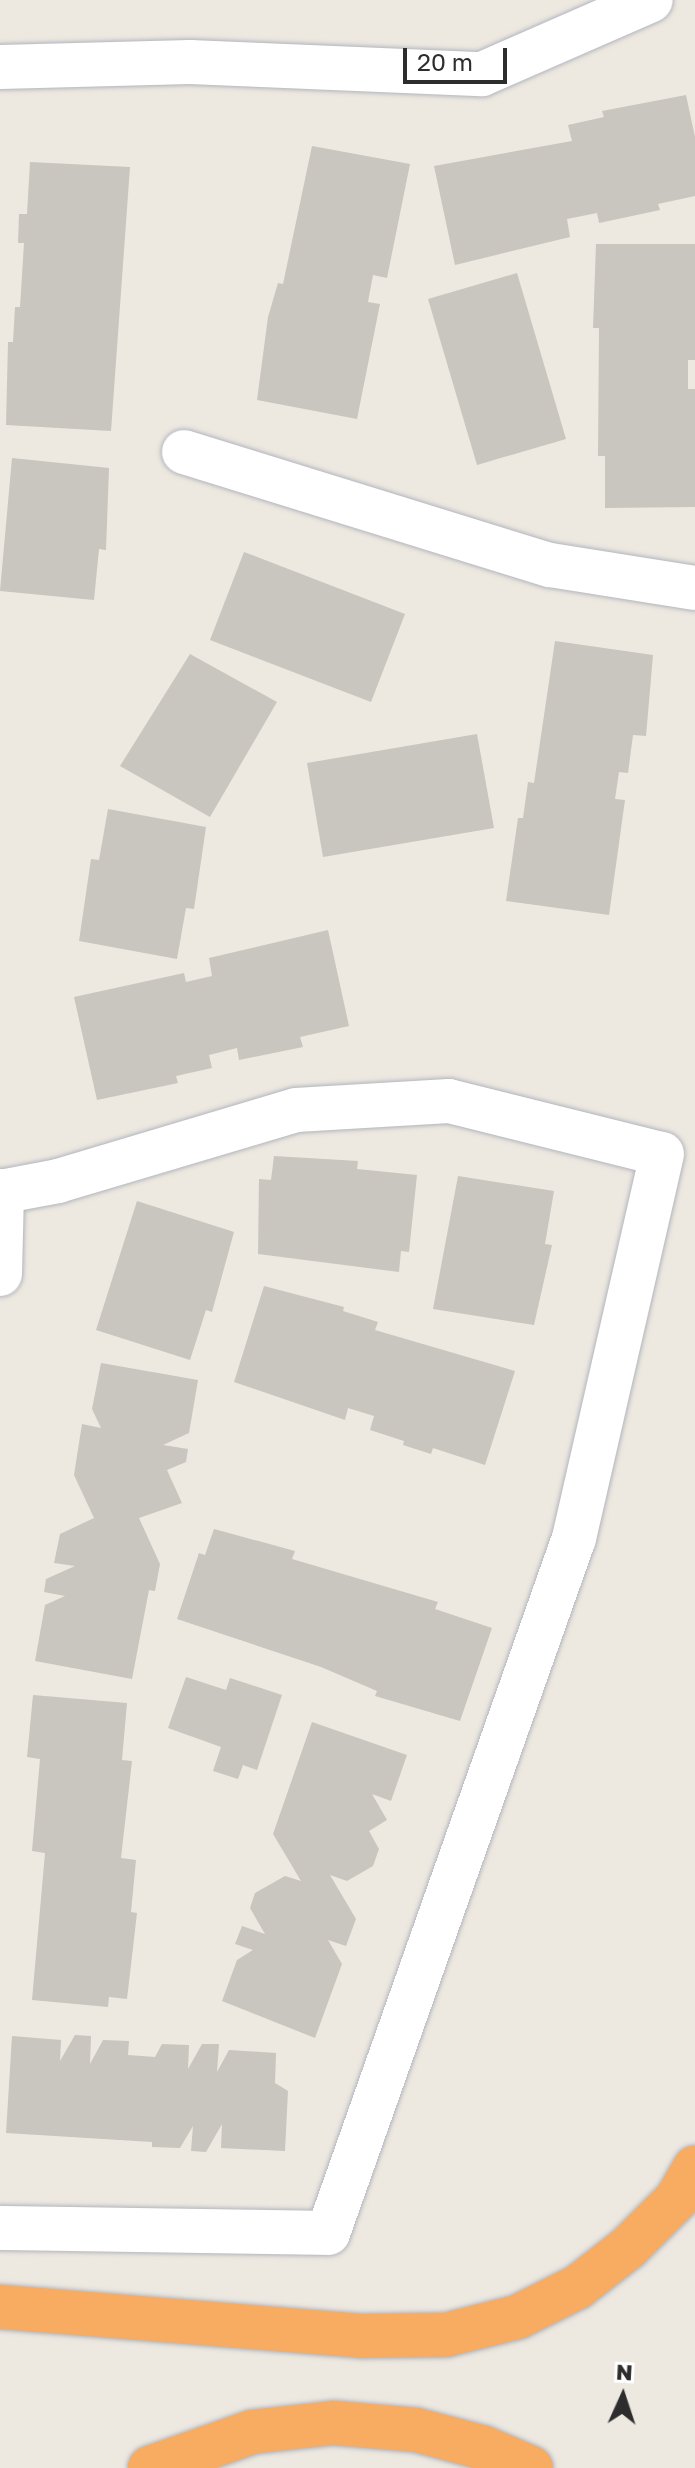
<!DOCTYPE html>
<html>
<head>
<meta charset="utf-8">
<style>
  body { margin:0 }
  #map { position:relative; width:695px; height:2468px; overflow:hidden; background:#ede9e0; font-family:"Golos Text",sans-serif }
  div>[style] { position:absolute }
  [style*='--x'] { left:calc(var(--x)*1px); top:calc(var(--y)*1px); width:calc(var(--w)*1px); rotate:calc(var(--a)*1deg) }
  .building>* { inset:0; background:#c9c5bf }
  .roads { filter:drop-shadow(0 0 2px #b3b5bf) drop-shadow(0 0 2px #b3b5bf) }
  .minor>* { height:44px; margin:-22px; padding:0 22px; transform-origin:22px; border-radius:22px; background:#fff }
  .highway>* { height:44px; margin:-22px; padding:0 22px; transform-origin:22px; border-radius:22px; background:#f7ac61 }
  span { translate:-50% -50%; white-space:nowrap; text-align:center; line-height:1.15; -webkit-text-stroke:8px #fff; paint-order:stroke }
  .north { position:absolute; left:583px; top:2356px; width:80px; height:80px; -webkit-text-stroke:6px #fff; paint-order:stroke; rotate:3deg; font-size:22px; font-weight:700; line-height:32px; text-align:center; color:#2d2d2d }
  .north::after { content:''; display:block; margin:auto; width:28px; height:36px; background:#2d2d2d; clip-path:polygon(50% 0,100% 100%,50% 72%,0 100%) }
  .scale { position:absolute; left:403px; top:48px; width:104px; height:36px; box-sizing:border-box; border:4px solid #2d2d2d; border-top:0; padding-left:10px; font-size:24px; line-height:28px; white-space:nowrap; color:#2d2d2d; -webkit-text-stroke:6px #fff; paint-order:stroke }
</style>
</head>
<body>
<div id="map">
  <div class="building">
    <i style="clip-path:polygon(686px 95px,695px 137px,695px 196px,658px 204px,660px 210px,599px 223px,597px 213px,567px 219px,570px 237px,455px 265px,434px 166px,572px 141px,568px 125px,604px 117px,602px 111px)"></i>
    <i style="clip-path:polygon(312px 146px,410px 164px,387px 278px,373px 275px,368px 302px,380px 304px,357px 419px,257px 400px,268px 317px,278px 283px,283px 284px)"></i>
    <i style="clip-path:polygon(30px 162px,130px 167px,111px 431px,6px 425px,8px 342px,13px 342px,15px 307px,20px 307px,24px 243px,18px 243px,19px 214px,27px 214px)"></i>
    <i style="clip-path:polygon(596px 244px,695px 244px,695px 360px,688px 360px,688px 389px,695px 389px,695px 507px,605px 508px,605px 456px,598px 456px,599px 328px,593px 328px)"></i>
    <i style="clip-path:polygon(517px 273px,566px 439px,477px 465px,428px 299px)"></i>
    <i style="clip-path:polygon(12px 458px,109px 468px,106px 550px,99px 549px,94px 600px,0 591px)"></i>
    <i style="clip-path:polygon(244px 552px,405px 614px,371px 702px,210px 640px)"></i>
    <i style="clip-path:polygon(555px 641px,653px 655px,646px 736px,633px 735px,628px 773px,619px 772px,615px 799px,625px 800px,609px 915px,506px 901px,518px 818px,523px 818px,528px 782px,534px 783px)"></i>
    <i style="clip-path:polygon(190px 654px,277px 702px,210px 817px,120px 766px)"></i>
    <i style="clip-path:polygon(477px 734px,494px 828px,323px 857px,307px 763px)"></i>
    <i style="clip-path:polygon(108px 809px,206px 827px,194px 909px,186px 908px,177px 959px,79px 941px,91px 859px,99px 860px)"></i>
    <i style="clip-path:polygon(328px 930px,349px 1026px,300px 1037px,303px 1047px,239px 1060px,237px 1048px,209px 1055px,212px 1068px,176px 1076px,178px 1083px,97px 1100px,74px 997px,184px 973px,186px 982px,212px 976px,209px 958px)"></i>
    <i style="clip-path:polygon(274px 1156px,358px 1161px,357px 1169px,417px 1175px,409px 1252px,401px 1251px,399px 1272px,258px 1254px,259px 1179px,271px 1180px)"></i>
    <i style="clip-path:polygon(458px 1176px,554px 1191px,545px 1244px,552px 1245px,534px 1325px,433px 1309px)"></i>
    <i style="clip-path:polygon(137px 1201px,234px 1232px,212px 1312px,206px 1310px,190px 1360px,96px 1330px)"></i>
    <i style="clip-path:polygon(264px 1286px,344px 1307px,343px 1311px,378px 1322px,375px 1330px,515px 1371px,485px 1465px,433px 1448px,431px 1454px,403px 1445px,404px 1441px,370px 1430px,374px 1416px,348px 1408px,345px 1420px,234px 1382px)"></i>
    <i style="clip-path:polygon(101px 1363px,198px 1380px,189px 1433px,163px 1445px,188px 1449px,186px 1462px,167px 1470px,182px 1503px,139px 1518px,160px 1564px,155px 1591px,149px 1590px,132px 1679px,35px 1661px,45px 1605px,65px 1596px,44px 1592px,46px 1579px,75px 1566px,54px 1563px,60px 1534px,94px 1518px,74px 1475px,82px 1424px,101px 1428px,92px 1409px)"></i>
    <i style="clip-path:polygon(214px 1529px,295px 1551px,292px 1559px,438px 1602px,435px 1609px,492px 1628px,460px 1721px,375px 1696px,377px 1691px,321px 1667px,177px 1619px,199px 1553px,205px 1555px)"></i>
    <i style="clip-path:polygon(186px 1677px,226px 1690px,230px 1678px,282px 1695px,257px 1770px,243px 1765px,238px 1779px,213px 1771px,221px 1747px,168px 1728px)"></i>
    <i style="clip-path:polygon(33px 1695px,127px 1703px,122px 1760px,132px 1761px,121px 1858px,136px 1860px,131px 1912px,137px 1913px,127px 1999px,109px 1997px,108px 2007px,32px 2000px,45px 1853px,32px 1851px,40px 1759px,27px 1757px)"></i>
    <i style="clip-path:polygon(312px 1722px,407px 1755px,391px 1801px,372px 1794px,387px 1820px,369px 1831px,379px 1849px,373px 1866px,347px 1881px,330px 1875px,356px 1919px,346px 1946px,328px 1940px,342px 1964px,315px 2038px,222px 2001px,237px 1960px,253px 1950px,235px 1944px,242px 1926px,265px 1934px,250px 1908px,255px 1893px,285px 1876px,301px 1881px,273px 1834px)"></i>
    <i style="clip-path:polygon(75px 2035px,91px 2036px,90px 2064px,103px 2040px,129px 2041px,128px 2055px,155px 2057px,162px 2044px,189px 2045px,188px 2069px,202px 2044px,219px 2044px,217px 2072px,229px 2050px,276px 2053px,275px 2083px,288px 2091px,285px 2151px,221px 2148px,222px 2124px,206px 2152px,191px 2151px,193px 2126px,180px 2148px,152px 2147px,152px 2142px,6px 2133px,12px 2036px,61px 2040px,60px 2061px)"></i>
  </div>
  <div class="roads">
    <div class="minor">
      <i style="--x:0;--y:67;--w:190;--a:-1.5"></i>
      <i style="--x:190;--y:62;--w:292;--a:2.4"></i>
      <i style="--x:482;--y:74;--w:184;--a:-23.6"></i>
      <i style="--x:184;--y:452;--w:383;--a:17.2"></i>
      <i style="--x:550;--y:565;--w:147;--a:9"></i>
      <i style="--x:0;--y:1192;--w:59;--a:-10.7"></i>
      <i style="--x:58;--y:1181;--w:248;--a:-16.6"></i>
      <i style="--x:296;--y:1110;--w:153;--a:-3.4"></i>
      <i style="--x:449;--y:1101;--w:219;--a:14"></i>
      <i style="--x:662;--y:1154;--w:394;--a:102.9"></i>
      <i style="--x:574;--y:1538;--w:737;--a:109.49"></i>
      <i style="--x:328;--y:2233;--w:328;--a:-179.1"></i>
      <i style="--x:0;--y:1274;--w:83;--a:-88.6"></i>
    </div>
    <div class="highway">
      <i style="--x:0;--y:2307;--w:364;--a:4.6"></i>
      <i style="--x:363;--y:2336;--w:83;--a:-0.7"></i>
      <i style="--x:446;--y:2335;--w:74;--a:-14"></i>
      <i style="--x:518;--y:2317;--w:67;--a:-26.6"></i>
      <i style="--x:578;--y:2287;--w:63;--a:-38"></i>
      <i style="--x:628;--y:2248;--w:69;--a:-45"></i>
      <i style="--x:677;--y:2199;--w:36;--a:-60"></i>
      <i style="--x:150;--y:2468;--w:108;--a:-19.4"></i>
      <i style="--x:252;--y:2432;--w:82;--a:-6.3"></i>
      <i style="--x:334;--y:2423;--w:82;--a:4.9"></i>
      <i style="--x:416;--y:2430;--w:70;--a:14.8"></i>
      <i style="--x:484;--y:2448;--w:51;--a:23.1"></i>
    </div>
  </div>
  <div class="north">N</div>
  <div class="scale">20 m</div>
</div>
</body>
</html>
